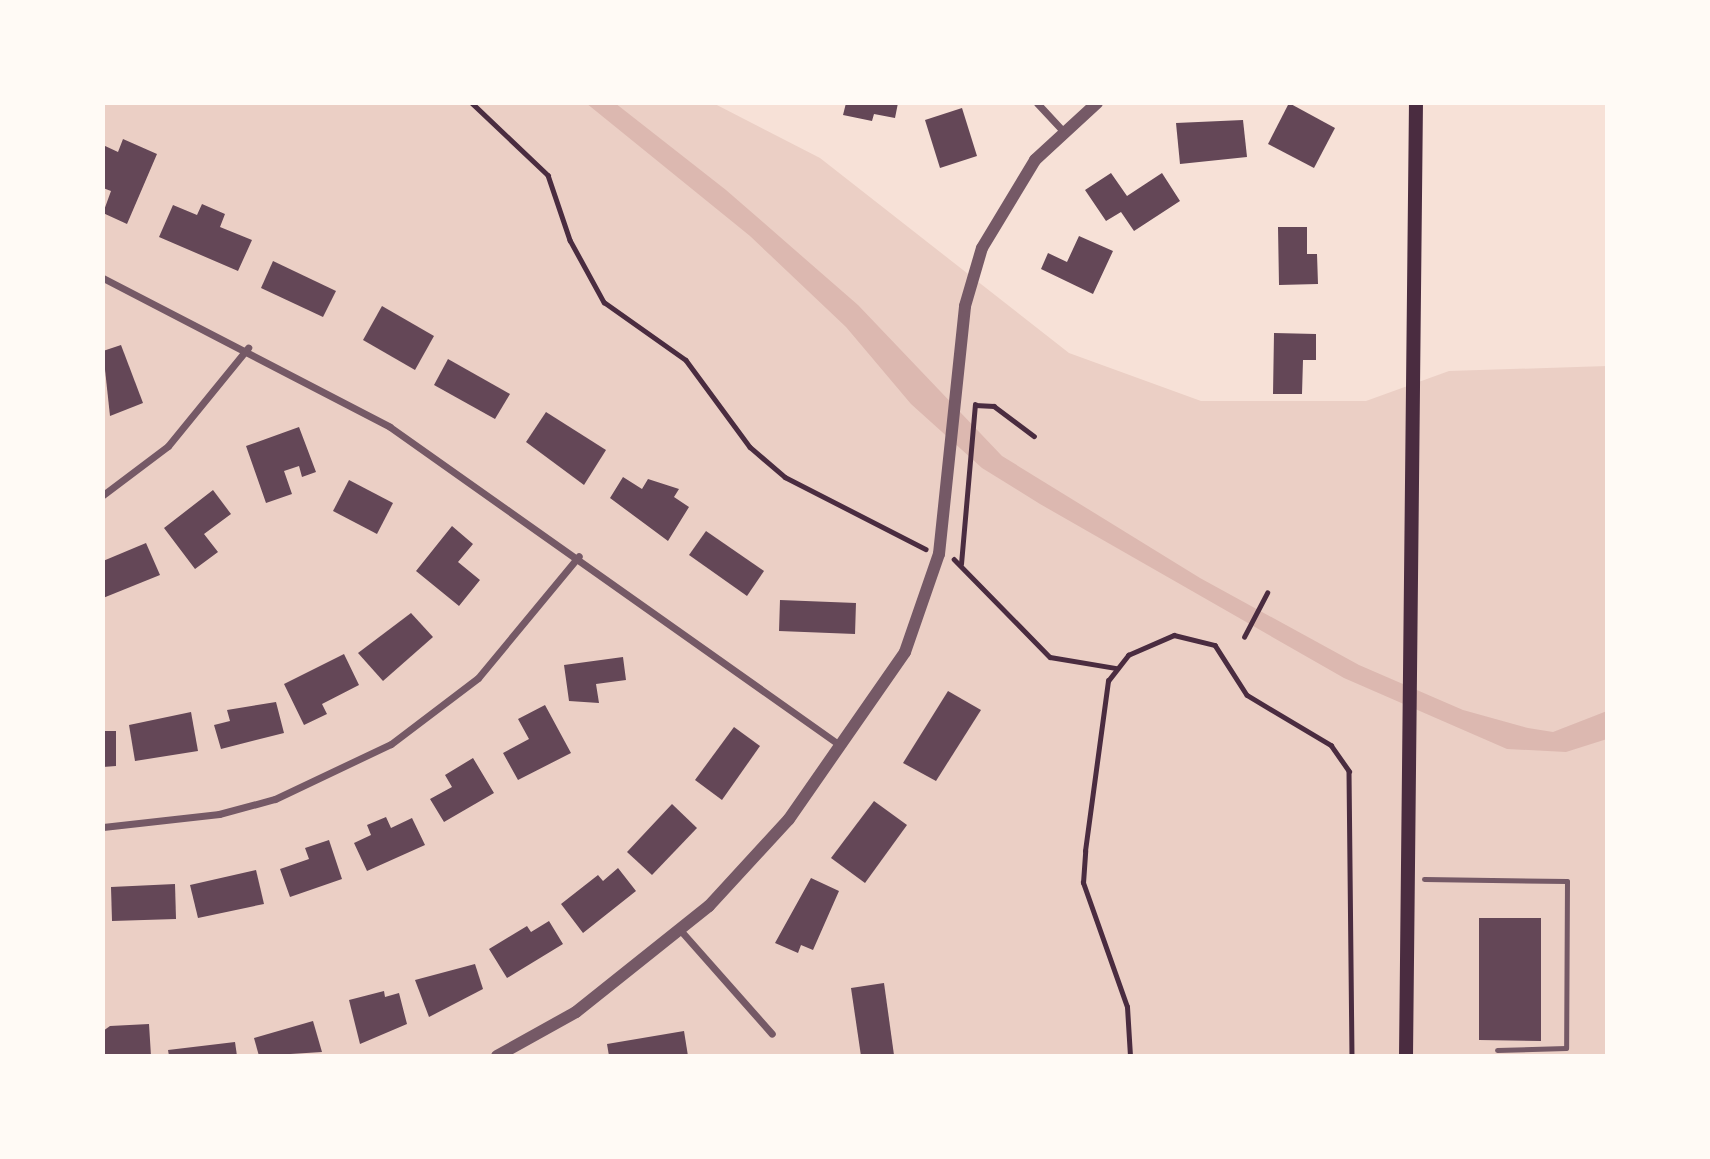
<!DOCTYPE html>
<html>
<head>
<meta charset="utf-8">
<style>
  body { margin:0 }
  #map { position:relative; width:1710px; height:1159px; overflow:hidden; background:#f7e1d7; font-family:"Source Serif 4",serif }
  div>[style] { position:absolute }
  [style*='--x'] { left:calc(var(--x)*1px); top:calc(var(--y)*1px); width:calc(var(--w)*1px); rotate:calc(var(--a)*1deg) }
  .green>* { inset:0; background:#ebcfc5 }
  .water>* { inset:0; background:#dcb8b0 }
  .building>* { inset:0; background:#644757 }
  .path>* { height:4.5px; margin:-2.25px; padding:0 2.25px; transform-origin:2.25px; border-radius:2.25px; background:#4a2c40 }
  .service>* { height:5px; margin:-2.5px; padding:0 2.5px; transform-origin:2.5px; border-radius:2.5px; background:#755966 }
  .minor>* { height:7px; margin:-3.5px; padding:0 3.5px; transform-origin:3.5px; border-radius:3.5px; background:#755966 }
  .tertiary>* { height:12px; margin:-6px; padding:0 6px; transform-origin:6px; border-radius:6px; background:#755966 }
  .secondary>* { height:14px; margin:-7px; padding:0 7px; transform-origin:7px; border-radius:7px; background:#4a2c40 }
  span { translate:-50% -50%; white-space:nowrap; text-align:center; line-height:1.15; -webkit-text-stroke:7px #fffaf5; paint-order:stroke }
  .frame { position:absolute; inset:0; border:105px solid #fffaf5; pointer-events:none }
</style>
</head>
<body>
<div id="map">
  <div class="green">
    <i style="clip-path:polygon(103px 103px,713px 103px,820px 158px,1069px 353px,1201px 401px,1366px 401px,1449px 371px,1607px 366px,1607px 1056px,103px 1056px)"></i>
  </div>
  <div class="water">
    <i style="clip-path:polygon(586px 103px,615px 103px,726px 190px,858px 305px,1002px 456px,1200px 578px,1359px 665px,1463px 710px,1528px 728px,1553px 732px,1607px 711px,1607px 739px,1566px 752px,1507px 749px,1344px 678px,1040px 504px,982px 468px,911px 404px,846px 327px,750px 236px)"></i>
  </div>
  <div class="building">
    <i style="clip-path:polygon(846px 103px,898px 103px,895px 118px,874px 114px,872px 121px,843px 115px)"></i>
    <i style="clip-path:polygon(1289px 103px,1335px 128px,1314px 168px,1268px 144px)"></i>
    <i style="clip-path:polygon(962px 108px,977px 156px,940px 168px,925px 120px)"></i>
    <i style="clip-path:polygon(1243px 120px,1247px 157px,1180px 164px,1176px 123px)"></i>
    <i style="clip-path:polygon(123px 139px,157px 154px,127px 224px,103px 213px,111px 191px,103px 188px,103px 145px,118px 152px)"></i>
    <i style="clip-path:polygon(1111px 173px,1127px 196px,1162px 173px,1180px 201px,1134px 231px,1121px 212px,1106px 221px,1085px 190px)"></i>
    <i style="clip-path:polygon(202px 204px,225px 214px,220px 227px,252px 240px,238px 271px,159px 237px,173px 205px,197px 215px)"></i>
    <i style="clip-path:polygon(1278px 227px,1307px 227px,1307px 254px,1317px 254px,1318px 284px,1279px 285px)"></i>
    <i style="clip-path:polygon(1079px 236px,1113px 251px,1093px 294px,1041px 269px,1048px 253px,1067px 262px)"></i>
    <i style="clip-path:polygon(273px 261px,336px 291px,323px 317px,261px 288px)"></i>
    <i style="clip-path:polygon(382px 306px,434px 336px,415px 370px,363px 340px)"></i>
    <i style="clip-path:polygon(1274px 333px,1316px 334px,1316px 360px,1303px 360px,1302px 394px,1273px 394px)"></i>
    <i style="clip-path:polygon(121px 345px,143px 403px,110px 416px,103px 351px)"></i>
    <i style="clip-path:polygon(448px 359px,510px 394px,495px 419px,434px 385px)"></i>
    <i style="clip-path:polygon(546px 412px,606px 450px,584px 485px,526px 442px)"></i>
    <i style="clip-path:polygon(299px 427px,316px 472px,302px 477px,299px 466px,284px 471px,292px 494px,266px 503px,246px 446px)"></i>
    <i style="clip-path:polygon(623px 477px,642px 489px,648px 479px,679px 489px,674px 497px,689px 507px,668px 541px,610px 498px)"></i>
    <i style="clip-path:polygon(349px 480px,393px 503px,377px 534px,333px 511px)"></i>
    <i style="clip-path:polygon(213px 490px,231px 514px,204px 534px,218px 552px,195px 569px,164px 528px)"></i>
    <i style="clip-path:polygon(452px 526px,473px 544px,458px 562px,480px 580px,459px 606px,416px 571px)"></i>
    <i style="clip-path:polygon(706px 531px,764px 571px,747px 596px,689px 555px)"></i>
    <i style="clip-path:polygon(146px 543px,160px 575px,103px 598px,103px 561px)"></i>
    <i style="clip-path:polygon(780px 600px,856px 603px,855px 634px,779px 631px)"></i>
    <i style="clip-path:polygon(411px 613px,433px 637px,383px 681px,358px 653px)"></i>
    <i style="clip-path:polygon(344px 654px,359px 685px,322px 704px,327px 714px,304px 725px,284px 684px)"></i>
    <i style="clip-path:polygon(623px 657px,626px 680px,596px 684px,599px 703px,569px 701px,564px 665px)"></i>
    <i style="clip-path:polygon(948px 691px,981px 710px,936px 781px,903px 763px)"></i>
    <i style="clip-path:polygon(276px 702px,284px 733px,221px 749px,214px 725px,230px 721px,227px 710px)"></i>
    <i style="clip-path:polygon(545px 705px,571px 753px,518px 780px,503px 753px,529px 739px,518px 719px)"></i>
    <i style="clip-path:polygon(191px 712px,198px 751px,135px 761px,129px 725px)"></i>
    <i style="clip-path:polygon(734px 727px,760px 746px,722px 800px,695px 780px)"></i>
    <i style="clip-path:polygon(103px 731px,116px 731px,116px 766px,103px 767px)"></i>
    <i style="clip-path:polygon(473px 758px,494px 793px,444px 822px,430px 799px,452px 787px,445px 775px)"></i>
    <i style="clip-path:polygon(874px 801px,907px 825px,865px 883px,831px 858px)"></i>
    <i style="clip-path:polygon(672px 804px,697px 828px,652px 875px,627px 852px)"></i>
    <i style="clip-path:polygon(386px 817px,391px 828px,412px 818px,425px 845px,367px 871px,354px 843px,371px 835px,367px 825px)"></i>
    <i style="clip-path:polygon(329px 840px,342px 879px,290px 897px,280px 869px,309px 859px,305px 848px)"></i>
    <i style="clip-path:polygon(618px 868px,636px 891px,583px 933px,561px 904px,598px 875px,603px 881px)"></i>
    <i style="clip-path:polygon(256px 870px,264px 904px,198px 918px,190px 885px)"></i>
    <i style="clip-path:polygon(811px 878px,839px 891px,813px 950px,801px 945px,798px 953px,775px 943px)"></i>
    <i style="clip-path:polygon(175px 884px,176px 919px,112px 921px,111px 887px)"></i>
    <i style="clip-path:polygon(1479px 918px,1541px 918px,1541px 1041px,1479px 1040px)"></i>
    <i style="clip-path:polygon(549px 921px,563px 944px,507px 978px,489px 949px,527px 926px,531px 932px)"></i>
    <i style="clip-path:polygon(475px 964px,483px 989px,429px 1017px,415px 980px)"></i>
    <i style="clip-path:polygon(884px 983px,894px 1055px,861px 1056px,851px 988px)"></i>
    <i style="clip-path:polygon(384px 991px,385px 997px,399px 993px,407px 1024px,360px 1044px,349px 1000px)"></i>
    <i style="clip-path:polygon(313px 1021px,322px 1052px,259px 1056px,254px 1038px)"></i>
    <i style="clip-path:polygon(149px 1024px,151px 1056px,103px 1056px,103px 1031px,110px 1026px)"></i>
    <i style="clip-path:polygon(684px 1031px,688px 1056px,609px 1056px,607px 1044px)"></i>
    <i style="clip-path:polygon(235px 1042px,237px 1056px,169px 1056px,168px 1050px)"></i>
  </div>
  <div class="path">
    <i style="--x:472;--y:103;--w:105;--a:43.5"></i>
    <i style="--x:548;--y:175;--w:69;--a:71.3"></i>
    <i style="--x:570;--y:240;--w:71;--a:61.3"></i>
    <i style="--x:604;--y:302;--w:100;--a:35.3"></i>
    <i style="--x:686;--y:360;--w:108;--a:53.7"></i>
    <i style="--x:750;--y:447;--w:46;--a:40.6"></i>
    <i style="--x:785;--y:477;--w:158;--a:27.1"></i>
    <i style="--x:954;--y:559;--w:137;--a:45.6"></i>
    <i style="--x:1050;--y:657;--w:67;--a:9.5"></i>
    <i style="--x:961;--y:564;--w:160;--a:-85"></i>
    <i style="--x:975;--y:405;--w:19;--a:3"></i>
    <i style="--x:994;--y:406;--w:50;--a:36.9"></i>
    <i style="--x:1244;--y:637;--w:50;--a:-62.4"></i>
    <i style="--x:1130;--y:1056;--w:49;--a:-93.5"></i>
    <i style="--x:1127;--y:1007;--w:132;--a:-109.5"></i>
    <i style="--x:1083;--y:883;--w:32;--a:-86"></i>
    <i style="--x:1085;--y:851;--w:172;--a:-82.3"></i>
    <i style="--x:1108;--y:681;--w:33;--a:-52"></i>
    <i style="--x:1128;--y:655;--w:50;--a:-23.5"></i>
    <i style="--x:1174;--y:635;--w:42;--a:13.7"></i>
    <i style="--x:1215;--y:645;--w:59;--a:57.4"></i>
    <i style="--x:1247;--y:695;--w:98;--a:30.8"></i>
    <i style="--x:1331;--y:745;--w:32;--a:55"></i>
    <i style="--x:1349;--y:771;--w:285;--a:89.4"></i>
  </div>
  <div class="service">
    <i style="--x:1424;--y:879;--w:143;--a:0.8"></i>
    <i style="--x:1567;--y:881;--w:167;--a:90.3"></i>
    <i style="--x:1566;--y:1048;--w:69;--a:178.3"></i>
  </div>
  <div class="minor">
    <i style="--x:1037;--y:103;--w:38;--a:47"></i>
    <i style="--x:103;--y:278;--w:323;--a:27.4"></i>
    <i style="--x:390;--y:427;--w:552;--a:35.27"></i>
    <i style="--x:103;--y:495;--w:81;--a:-37"></i>
    <i style="--x:168;--y:446;--w:127;--a:-50.8"></i>
    <i style="--x:103;--y:827;--w:117;--a:-6.4"></i>
    <i style="--x:219;--y:814;--w:58;--a:-15"></i>
    <i style="--x:275;--y:799;--w:128;--a:-25.4"></i>
    <i style="--x:391;--y:744;--w:109;--a:-37.2"></i>
    <i style="--x:478;--y:678;--w:158;--a:-50.4"></i>
    <i style="--x:681;--y:931;--w:137;--a:48.5"></i>
  </div>
  <div class="tertiary">
    <i style="--x:497;--y:1056;--w:90;--a:-29.1"></i>
    <i style="--x:576;--y:1012;--w:170;--a:-38.6"></i>
    <i style="--x:709;--y:906;--w:118;--a:-47.4"></i>
    <i style="--x:789;--y:819;--w:203;--a:-55.2"></i>
    <i style="--x:905;--y:652;--w:104;--a:-70.9"></i>
    <i style="--x:939;--y:554;--w:249;--a:-84"></i>
    <i style="--x:965;--y:306;--w:60;--a:-73.7"></i>
    <i style="--x:982;--y:248;--w:103;--a:-58.9"></i>
    <i style="--x:1035;--y:160;--w:84;--a:-42.6"></i>
  </div>
  <div class="secondary">
    <i style="--x:1406;--y:1056;--w:953;--a:-89.4"></i>
  </div>
  <div class="frame"></div>
</div>
</body>
</html>
